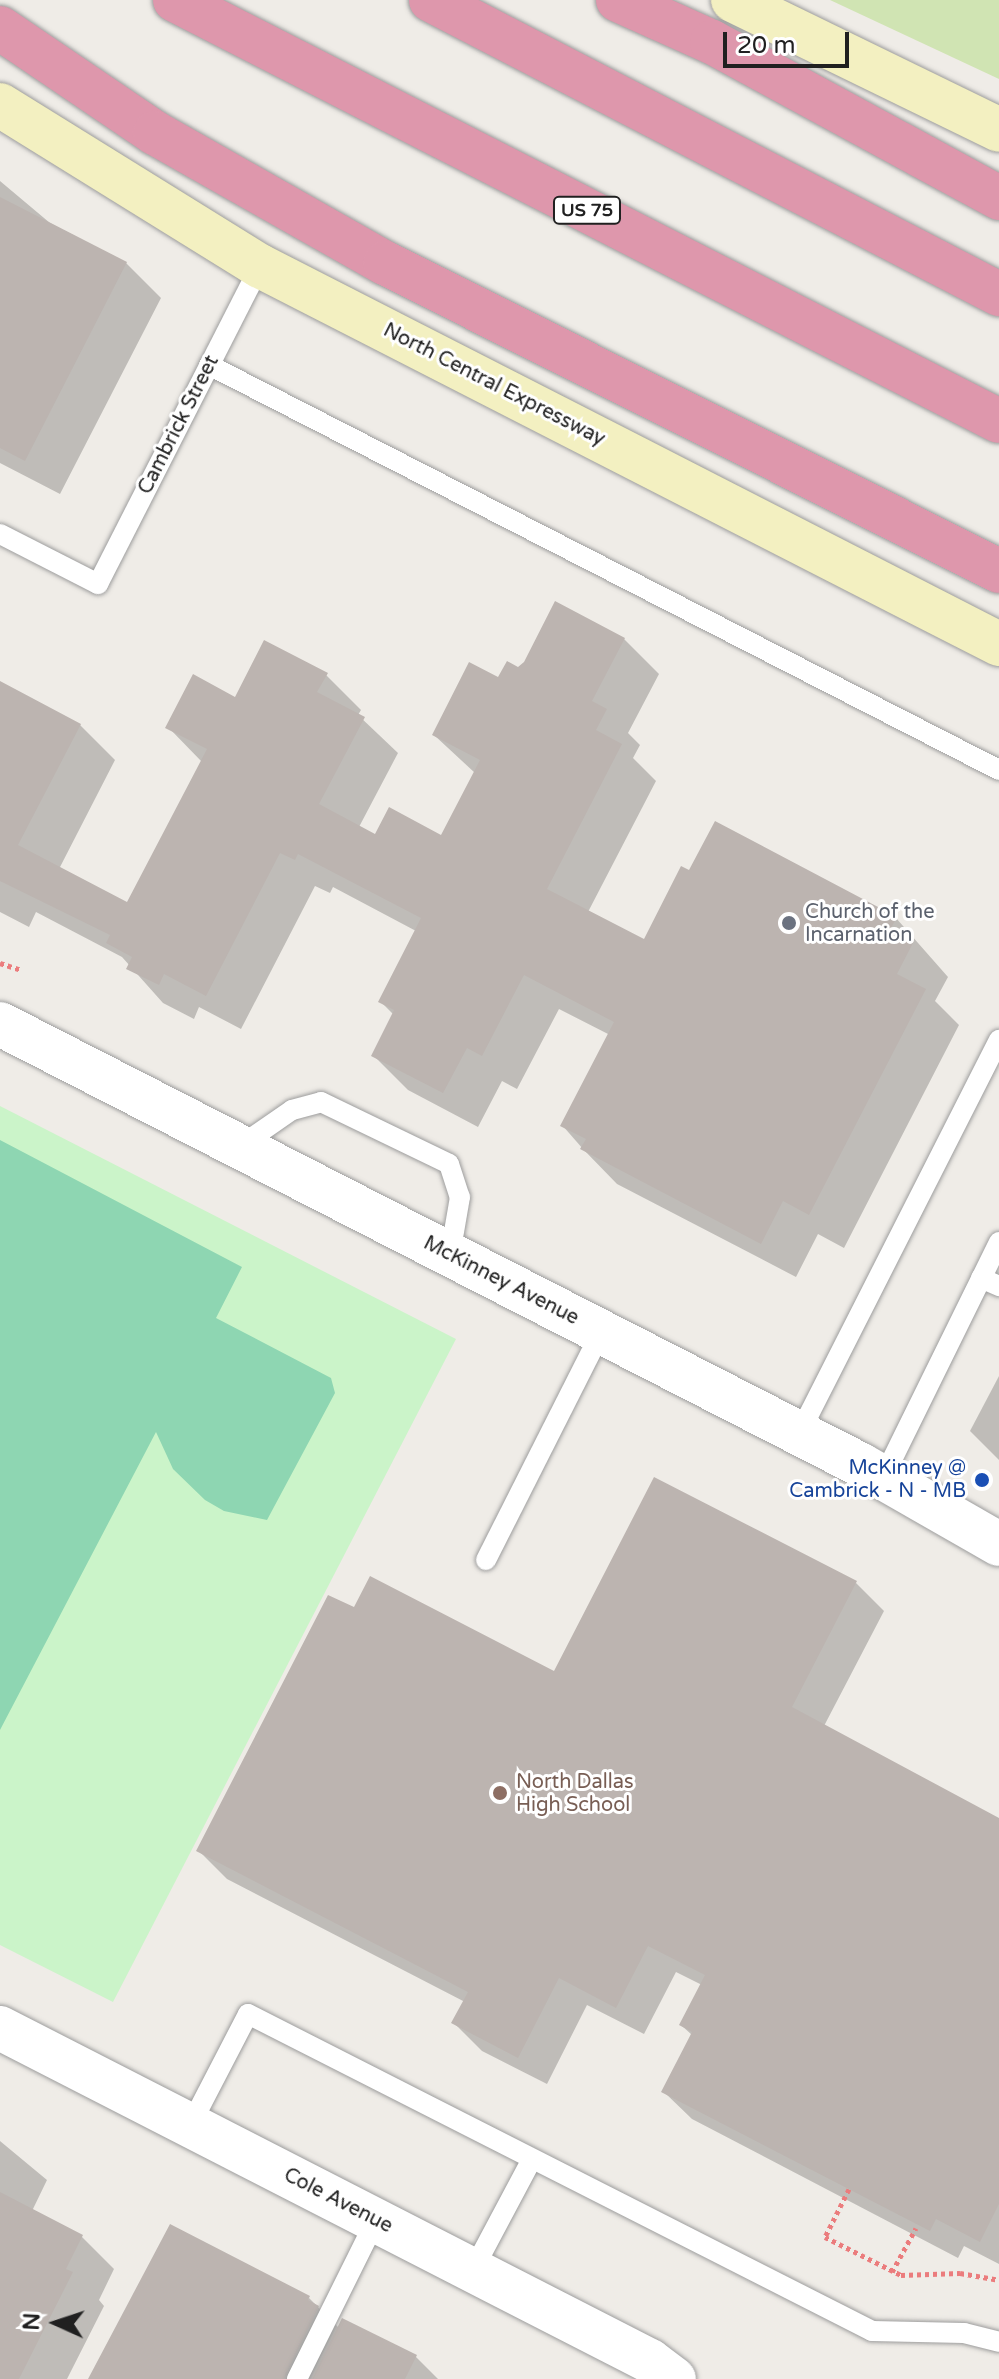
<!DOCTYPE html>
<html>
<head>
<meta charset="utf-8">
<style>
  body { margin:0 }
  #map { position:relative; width:999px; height:2379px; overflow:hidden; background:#efece7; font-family:"Varela Round",sans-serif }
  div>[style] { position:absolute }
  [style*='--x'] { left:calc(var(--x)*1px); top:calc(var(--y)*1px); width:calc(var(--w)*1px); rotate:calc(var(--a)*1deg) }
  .grass>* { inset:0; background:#d0e4b3 }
  .park>* { inset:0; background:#cbf4c9 }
  .pitch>* { inset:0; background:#8ed6b2 }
  .shadow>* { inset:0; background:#0003 }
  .building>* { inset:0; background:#bcb4b0 }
  .path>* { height:5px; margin-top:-2.5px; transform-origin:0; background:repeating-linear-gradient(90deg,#eb7c7d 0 4px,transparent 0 8px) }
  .roads { filter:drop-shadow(0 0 2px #9d9d9d) drop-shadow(0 0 2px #9d9d9d) }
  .service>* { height:20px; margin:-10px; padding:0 10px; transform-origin:10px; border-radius:10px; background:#fff }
  .tertiary>* { height:44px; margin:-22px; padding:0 22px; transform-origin:22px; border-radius:22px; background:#fff }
  .secondary>* { height:44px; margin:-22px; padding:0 22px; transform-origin:22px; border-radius:22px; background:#f3f0c1 }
  .motorway>* { height:44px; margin:-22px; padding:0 22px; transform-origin:22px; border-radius:22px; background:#de97ac }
  .dots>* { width:22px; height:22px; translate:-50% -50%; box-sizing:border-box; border:4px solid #fff; border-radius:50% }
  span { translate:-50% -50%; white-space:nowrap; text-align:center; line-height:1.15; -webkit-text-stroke:6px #fff; paint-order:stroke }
  .shield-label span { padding:2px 6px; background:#fff; border:2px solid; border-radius:6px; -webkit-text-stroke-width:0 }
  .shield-label { font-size:18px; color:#202020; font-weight:700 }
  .street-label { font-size:20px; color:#202020 }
  .worship-label { font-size:20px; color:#5b616d }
  .left { translate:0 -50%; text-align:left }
  .transit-label { font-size:20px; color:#164399 }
  .right { translate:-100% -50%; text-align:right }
  .education-label { font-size:20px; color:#785e54 }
  .north { position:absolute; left:16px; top:2283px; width:80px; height:80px; -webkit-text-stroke:6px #fff; paint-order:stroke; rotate:273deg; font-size:22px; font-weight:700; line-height:32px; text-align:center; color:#202020 }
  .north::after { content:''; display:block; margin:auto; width:28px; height:36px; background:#202020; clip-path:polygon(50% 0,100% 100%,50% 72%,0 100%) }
  .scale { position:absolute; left:723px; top:32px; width:126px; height:36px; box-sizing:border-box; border:4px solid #202020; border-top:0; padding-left:10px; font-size:24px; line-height:28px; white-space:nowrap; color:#202020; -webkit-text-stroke:6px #fff; paint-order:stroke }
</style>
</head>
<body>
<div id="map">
  <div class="grass">
    <i style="clip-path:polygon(830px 0,999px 0,999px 79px)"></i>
  </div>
  <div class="park">
    <i style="clip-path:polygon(0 1106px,456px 1339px,113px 2002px,0 1945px)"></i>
  </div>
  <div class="pitch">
    <i style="clip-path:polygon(0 1140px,242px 1267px,216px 1318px,331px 1378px,335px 1393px,267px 1520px,224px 1511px,205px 1500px,173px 1469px,156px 1432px,0 1730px)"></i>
  </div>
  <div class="shadow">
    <i style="clip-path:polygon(0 181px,50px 223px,126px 263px,161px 298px,60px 494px,0 463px)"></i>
    <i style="clip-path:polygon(624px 639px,659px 674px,628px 733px,640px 745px,633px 758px,656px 781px,588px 912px,645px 941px,896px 918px,948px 977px,935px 1001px,959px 1025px,844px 1248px,818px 1234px,796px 1277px,617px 1184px,583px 1149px,562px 1125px,610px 1035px,559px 1009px,517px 1089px,502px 1081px,478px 1127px,408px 1090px,373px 1055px,394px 1015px,380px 1001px,416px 931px,333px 887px,330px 893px,315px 886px,241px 1029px,199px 1007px,194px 1019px,163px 1003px,122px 957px,36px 912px,29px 927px,0 912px,0 683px,80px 725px,115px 760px,59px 869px,128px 905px,202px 762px,168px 727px,236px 700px,326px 675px,361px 710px,358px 715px,398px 753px,359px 827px,376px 836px,442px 837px,475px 773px,434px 735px,518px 669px)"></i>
    <i style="clip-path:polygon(999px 1376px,999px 1460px,970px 1431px)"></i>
    <i style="clip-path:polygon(856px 1583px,884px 1611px,824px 1726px,999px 1819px,999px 2264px,964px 2246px,958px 2258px,692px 2119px,664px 2092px,692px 2035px,681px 2025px,702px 1985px,676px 1972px,644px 2034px,587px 2005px,547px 2084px,482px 2051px,454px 2023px,465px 2002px,227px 1879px,199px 1851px,355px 1610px,555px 1674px)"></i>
    <i style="clip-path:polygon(0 2141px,47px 2180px,32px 2211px,81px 2236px,114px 2269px,99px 2300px,104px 2306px,67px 2379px,0 2379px)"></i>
    <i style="clip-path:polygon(309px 2298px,339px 2328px,416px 2357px,438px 2379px,90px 2379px)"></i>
  </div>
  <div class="building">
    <i style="clip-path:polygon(0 197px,127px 262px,25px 461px,0 448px)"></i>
    <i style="clip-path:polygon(555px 601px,625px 638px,592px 701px,607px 709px,596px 730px,622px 744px,547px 889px,644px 939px,681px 866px,689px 870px,715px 821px,897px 917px,891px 928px,914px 941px,897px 974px,926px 989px,809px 1215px,783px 1201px,761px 1244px,580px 1149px,586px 1139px,560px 1126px,614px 1022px,524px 975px,482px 1056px,467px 1048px,443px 1093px,371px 1056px,394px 1010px,378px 1002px,421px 918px,298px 854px,295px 860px,280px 853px,206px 996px,164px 974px,159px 985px,126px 969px,132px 957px,106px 943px,110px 935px,0 881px,0 681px,81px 724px,18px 845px,127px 902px,207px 749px,165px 728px,193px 674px,235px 697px,264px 640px,328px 673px,317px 692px,365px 717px,319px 804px,375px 834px,389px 807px,441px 835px,480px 760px,432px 735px,469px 662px,498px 677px,507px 661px,518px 667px,524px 662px)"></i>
    <i style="clip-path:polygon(654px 1477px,857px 1581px,792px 1707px,999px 1818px,999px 2204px,980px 2242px,936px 2219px,930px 2231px,661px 2092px,692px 2032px,679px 2025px,705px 1975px,648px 1946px,616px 2008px,559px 1978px,518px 2058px,451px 2023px,468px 1992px,196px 1851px,328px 1595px,354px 1607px,370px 1576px,554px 1671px)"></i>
    <i style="clip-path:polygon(0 2192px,83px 2235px,66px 2269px,73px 2272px,19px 2379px,0 2379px)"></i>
    <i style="clip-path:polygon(170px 2224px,310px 2296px,308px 2300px,319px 2306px,284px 2379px,88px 2379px)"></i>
    <i style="clip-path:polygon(342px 2318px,417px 2355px,405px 2379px,312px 2379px)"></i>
  </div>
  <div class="path">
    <i style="--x:0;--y:963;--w:23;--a:18"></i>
    <i style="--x:849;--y:2189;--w:54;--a:116.6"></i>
    <i style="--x:825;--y:2237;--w:85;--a:26.6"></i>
    <i style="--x:901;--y:2275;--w:59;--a:-1.9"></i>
    <i style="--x:960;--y:2273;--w:40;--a:10"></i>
    <i style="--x:892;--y:2272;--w:50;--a:-61.4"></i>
  </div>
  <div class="roads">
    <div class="service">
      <i style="--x:209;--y:365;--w:888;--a:27.14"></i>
      <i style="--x:0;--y:534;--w:110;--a:27"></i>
      <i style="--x:98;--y:584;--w:357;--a:-63"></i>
      <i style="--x:240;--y:1146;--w:63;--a:-34.7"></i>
      <i style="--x:292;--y:1110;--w:30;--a:-15"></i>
      <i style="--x:321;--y:1102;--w:142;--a:25.8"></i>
      <i style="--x:449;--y:1164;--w:35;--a:72"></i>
      <i style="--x:460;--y:1197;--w:59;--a:99.8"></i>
      <i style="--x:981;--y:1278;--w:20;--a:24"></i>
      <i style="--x:799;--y:1434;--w:442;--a:-63.1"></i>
      <i style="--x:883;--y:1478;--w:263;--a:-63.8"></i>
      <i style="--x:486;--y:1560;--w:255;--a:-63.2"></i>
      <i style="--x:190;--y:2126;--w:126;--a:-62.6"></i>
      <i style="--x:248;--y:2014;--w:700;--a:26.93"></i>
      <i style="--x:872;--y:2331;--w:92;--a:1.2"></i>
      <i style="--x:964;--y:2333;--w:36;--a:14"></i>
      <i style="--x:473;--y:2270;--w:123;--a:-62"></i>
      <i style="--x:297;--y:2379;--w:178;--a:-63.6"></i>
    </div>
    <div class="tertiary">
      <i style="--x:0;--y:1024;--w:967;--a:27.12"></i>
      <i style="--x:861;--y:1465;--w:159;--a:29.8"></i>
      <i style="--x:0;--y:2028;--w:730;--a:27.13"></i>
      <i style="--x:650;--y:2361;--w:30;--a:37"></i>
    </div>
    <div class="secondary">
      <i style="--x:733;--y:0;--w:296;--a:26"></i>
      <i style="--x:0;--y:105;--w:306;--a:31.8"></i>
      <i style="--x:260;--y:266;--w:830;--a:27.09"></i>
    </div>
    <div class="motorway">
      <i style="--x:175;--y:0;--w:925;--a:27.06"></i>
      <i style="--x:431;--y:0;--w:640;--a:27.37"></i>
      <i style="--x:618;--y:0;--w:103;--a:24.1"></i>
      <i style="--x:712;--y:42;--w:327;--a:28.5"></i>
      <i style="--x:0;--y:28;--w:187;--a:34.1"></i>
      <i style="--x:155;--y:133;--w:264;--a:29.5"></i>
      <i style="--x:385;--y:263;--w:687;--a:26.64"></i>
    </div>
  </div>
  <div class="dots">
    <i style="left:789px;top:923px;background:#6b7280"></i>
    <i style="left:982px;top:1480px;background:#1a4fb4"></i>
    <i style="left:500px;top:1793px;background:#8d6e63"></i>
  </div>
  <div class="shield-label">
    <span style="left:587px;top:210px">US 75</span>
  </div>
  <div class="street-label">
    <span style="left:494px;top:385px;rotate:27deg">North Central Expressway</span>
    <span style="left:179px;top:425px;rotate:-63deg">Cambrick Street</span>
    <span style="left:501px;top:1281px;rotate:27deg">McKinney Avenue</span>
    <span style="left:338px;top:2201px;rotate:27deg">Cole Avenue</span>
  </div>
  <div class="worship-label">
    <span class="left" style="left:805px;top:924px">Church of the<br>Incarnation</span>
  </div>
  <div class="transit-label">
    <span class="right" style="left:966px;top:1480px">McKinney @<br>Cambrick - N - MB</span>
  </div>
  <div class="education-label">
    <span class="left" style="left:516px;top:1794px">North Dallas<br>High School</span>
  </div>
  <div class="north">N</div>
  <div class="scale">20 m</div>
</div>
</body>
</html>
